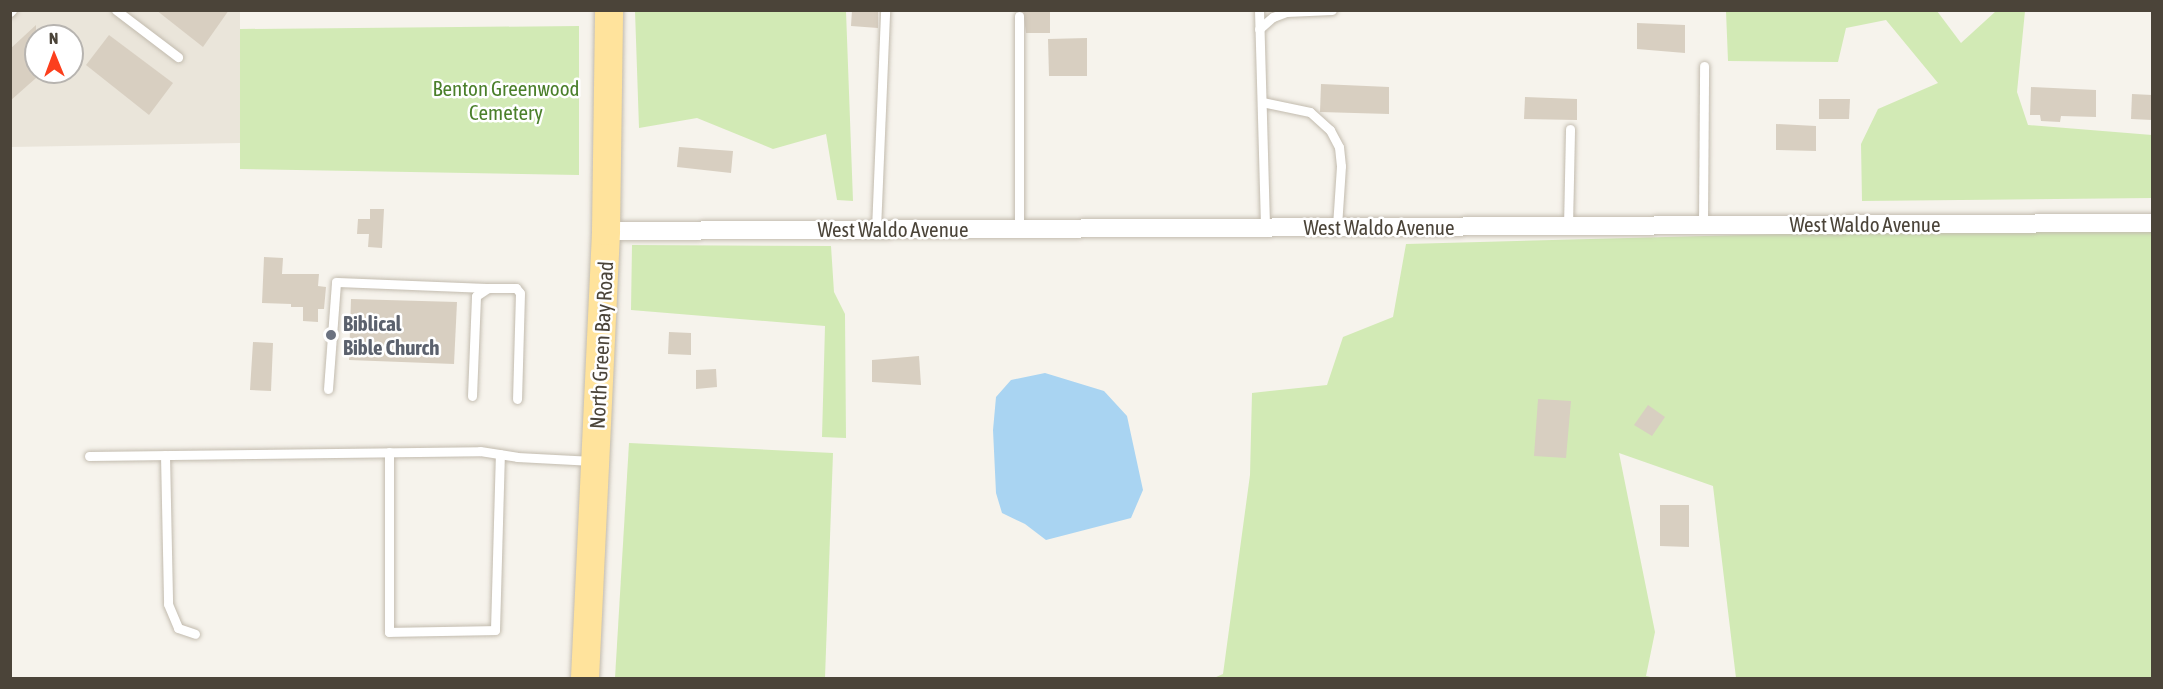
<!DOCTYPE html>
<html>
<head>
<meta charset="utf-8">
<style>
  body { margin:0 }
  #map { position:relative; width:2163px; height:689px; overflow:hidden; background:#f6f3ec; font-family:"Asap Condensed",sans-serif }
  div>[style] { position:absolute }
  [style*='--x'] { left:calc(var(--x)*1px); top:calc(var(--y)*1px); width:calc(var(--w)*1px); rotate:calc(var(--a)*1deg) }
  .residential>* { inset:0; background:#eae5da }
  .green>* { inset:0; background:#d2eab5 }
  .water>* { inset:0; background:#a9d4f2 }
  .building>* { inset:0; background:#d8cfc1 }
  .roads { filter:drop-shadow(0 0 2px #c2bbae) drop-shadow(0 0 2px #c2bbae) }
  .service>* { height:9px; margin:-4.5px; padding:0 4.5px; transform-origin:4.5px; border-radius:4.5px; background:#fff }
  .minor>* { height:18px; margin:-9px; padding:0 9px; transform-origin:9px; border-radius:9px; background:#fff }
  .primary>* { height:28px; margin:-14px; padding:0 14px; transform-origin:14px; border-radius:14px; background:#ffe39c }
  .dots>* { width:16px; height:16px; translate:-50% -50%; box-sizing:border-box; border:3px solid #fff; border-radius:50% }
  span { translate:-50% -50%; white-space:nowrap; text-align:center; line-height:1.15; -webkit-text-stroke:5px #fff; paint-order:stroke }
  .park-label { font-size:21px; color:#4a7f2a }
  .street-label { font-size:21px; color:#4b4439 }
  .worship-label { font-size:21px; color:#5b616d; font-weight:700 }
  .left { translate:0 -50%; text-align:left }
  .frame { position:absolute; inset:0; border:12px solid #4b4439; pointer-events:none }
  .north { position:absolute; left:24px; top:24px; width:60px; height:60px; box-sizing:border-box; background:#fff; border:2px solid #b7b4b0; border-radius:50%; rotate:359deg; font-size:16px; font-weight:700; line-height:24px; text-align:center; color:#4b4439 }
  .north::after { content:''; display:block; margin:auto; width:21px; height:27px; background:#fc3f1d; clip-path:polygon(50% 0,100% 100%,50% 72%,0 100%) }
</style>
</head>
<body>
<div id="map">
  <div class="residential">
    <i style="clip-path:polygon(evenodd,10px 11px,240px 11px,240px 143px,11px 147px,10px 11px,36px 36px,72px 36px,72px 72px,36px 72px,36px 36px)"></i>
  </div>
  <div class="green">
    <i style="clip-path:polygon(635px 11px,846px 11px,853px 201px,837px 200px,826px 134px,773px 149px,697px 118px,639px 128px)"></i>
    <i style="clip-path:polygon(1726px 11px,1937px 11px,1961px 43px,1996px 11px,2025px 11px,2017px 92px,2028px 125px,2152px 135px,2152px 198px,1862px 201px,1861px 144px,1878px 109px,1938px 83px,1886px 20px,1846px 28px,1838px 62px,1728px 61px)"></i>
    <i style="clip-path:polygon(579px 26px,579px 175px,240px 169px,240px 29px)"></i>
    <i style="clip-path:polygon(2152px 224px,2152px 678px,1736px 678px,1713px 486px,1619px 453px,1655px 632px,1646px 676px,1655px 678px,1214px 678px,1223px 674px,1250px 475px,1252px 393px,1327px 385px,1343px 337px,1393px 317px,1406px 244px)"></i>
    <i style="clip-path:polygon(632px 245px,831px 246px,834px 292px,845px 314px,846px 438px,822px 437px,825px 326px,631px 310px)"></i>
    <i style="clip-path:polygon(629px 443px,833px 453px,825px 678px,615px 678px)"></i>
  </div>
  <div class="water">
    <i style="clip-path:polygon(1045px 373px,1104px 391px,1127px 416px,1143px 490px,1131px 518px,1046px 540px,1025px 524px,1002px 513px,996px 493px,993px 430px,996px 397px,1011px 380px)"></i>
  </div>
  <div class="building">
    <i style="clip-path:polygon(156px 10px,229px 10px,203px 47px)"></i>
    <i style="clip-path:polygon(852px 10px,878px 10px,878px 28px,851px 26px)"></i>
    <i style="clip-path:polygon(1023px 10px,1050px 10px,1050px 33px,1026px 33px)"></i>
    <i style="clip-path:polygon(1637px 23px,1685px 25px,1685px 53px,1637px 49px)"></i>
    <i style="clip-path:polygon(36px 25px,36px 78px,10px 101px,10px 49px)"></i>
    <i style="clip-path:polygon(109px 35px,173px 83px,149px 115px,86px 65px)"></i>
    <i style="clip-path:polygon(1087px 38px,1087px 76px,1049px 76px,1048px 39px)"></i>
    <i style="clip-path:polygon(1321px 84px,1389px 87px,1389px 114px,1320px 112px)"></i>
    <i style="clip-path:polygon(2031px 87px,2096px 90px,2096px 117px,2061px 116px,2060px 122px,2041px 121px,2040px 115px,2030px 115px)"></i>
    <i style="clip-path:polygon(2132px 94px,2152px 95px,2152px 120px,2131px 119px)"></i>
    <i style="clip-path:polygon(1525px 97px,1577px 99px,1577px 120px,1524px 119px)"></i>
    <i style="clip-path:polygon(1819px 99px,1850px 99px,1849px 119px,1819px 119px)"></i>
    <i style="clip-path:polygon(1776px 124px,1816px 126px,1816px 151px,1776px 150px)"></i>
    <i style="clip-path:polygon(679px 147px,733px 151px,731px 173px,677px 167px)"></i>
    <i style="clip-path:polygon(370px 209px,384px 209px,382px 248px,368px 247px,369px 234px,357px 234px,358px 219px,370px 219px)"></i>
    <i style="clip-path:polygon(264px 257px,283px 258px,282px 274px,319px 274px,318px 286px,326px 287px,324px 309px,318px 309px,318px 322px,303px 321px,303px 307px,291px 307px,291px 304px,262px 303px)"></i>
    <i style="clip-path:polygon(351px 299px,457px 302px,454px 364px,349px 360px)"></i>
    <i style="clip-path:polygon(669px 332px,691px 333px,691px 355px,668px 354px)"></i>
    <i style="clip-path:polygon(253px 342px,273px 343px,271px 391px,250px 390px)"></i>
    <i style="clip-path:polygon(919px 356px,921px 385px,872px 382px,872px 360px)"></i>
    <i style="clip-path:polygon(716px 369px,717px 387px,696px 389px,696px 370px)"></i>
    <i style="clip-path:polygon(1538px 399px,1571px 401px,1566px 458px,1534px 456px)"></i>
    <i style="clip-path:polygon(1648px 405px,1665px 417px,1652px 436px,1634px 425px)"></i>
    <i style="clip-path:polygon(1660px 505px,1689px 505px,1689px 547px,1660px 546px)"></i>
  </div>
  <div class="roads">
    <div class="service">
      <i style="--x:116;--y:10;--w:78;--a:37.2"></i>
      <i style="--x:1259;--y:10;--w:217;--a:88.4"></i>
      <i style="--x:10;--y:12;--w:3;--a:-45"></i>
      <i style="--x:1259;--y:29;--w:18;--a:-41"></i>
      <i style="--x:1273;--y:17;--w:14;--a:-21"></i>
      <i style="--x:1286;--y:12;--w:46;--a:-2.5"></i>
      <i style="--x:1262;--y:102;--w:49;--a:11.8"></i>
      <i style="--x:1310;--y:112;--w:27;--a:42"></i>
      <i style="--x:1330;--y:130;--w:19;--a:62"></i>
      <i style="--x:1339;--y:147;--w:19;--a:84"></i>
      <i style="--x:1341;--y:166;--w:61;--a:93.8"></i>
      <i style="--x:1703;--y:225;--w:159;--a:-89.6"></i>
      <i style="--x:1568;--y:226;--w:97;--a:-88.8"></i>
      <i style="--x:1019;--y:228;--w:212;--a:-90"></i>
      <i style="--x:876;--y:229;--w:219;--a:-87.6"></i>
      <i style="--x:328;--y:389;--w:107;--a:-85.7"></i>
      <i style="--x:336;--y:282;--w:152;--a:2.3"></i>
      <i style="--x:472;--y:396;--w:100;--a:-87.7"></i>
      <i style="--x:476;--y:296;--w:14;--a:-34"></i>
      <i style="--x:488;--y:288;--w:28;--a:0"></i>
      <i style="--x:516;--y:288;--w:6;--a:51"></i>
      <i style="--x:520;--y:293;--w:106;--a:91.6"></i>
      <i style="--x:389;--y:452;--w:180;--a:90"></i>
      <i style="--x:389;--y:632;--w:106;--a:-1.1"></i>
      <i style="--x:495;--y:630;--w:176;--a:-88.4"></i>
      <i style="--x:165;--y:455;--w:149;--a:88.8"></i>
      <i style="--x:168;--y:604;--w:26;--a:67"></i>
      <i style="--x:178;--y:628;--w:18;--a:19"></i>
      <i style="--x:89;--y:456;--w:391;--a:-0.7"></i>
      <i style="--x:480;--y:451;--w:37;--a:9"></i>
      <i style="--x:517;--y:457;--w:76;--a:3"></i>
    </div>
    <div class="minor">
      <i style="--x:606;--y:231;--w:1546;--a:-0.3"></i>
    </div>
    <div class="primary">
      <i style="--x:585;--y:678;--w:447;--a:-87.3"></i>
      <i style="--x:606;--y:231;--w:221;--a:-89.2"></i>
    </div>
  </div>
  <div class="dots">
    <i style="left:331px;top:335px;background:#6b7280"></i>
  </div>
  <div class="park-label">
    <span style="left:506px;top:100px">Benton Greenwood<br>Cemetery</span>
  </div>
  <div class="street-label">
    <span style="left:1865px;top:224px">West Waldo Avenue</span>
    <span style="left:1379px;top:227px">West Waldo Avenue</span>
    <span style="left:893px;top:229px">West Waldo Avenue</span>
    <span style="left:601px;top:345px;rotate:-87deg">North Green Bay Road</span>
  </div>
  <div class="worship-label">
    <span class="left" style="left:343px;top:335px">Biblical<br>Bible Church</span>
  </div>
  <div class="frame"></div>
  <div class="north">N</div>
</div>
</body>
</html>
